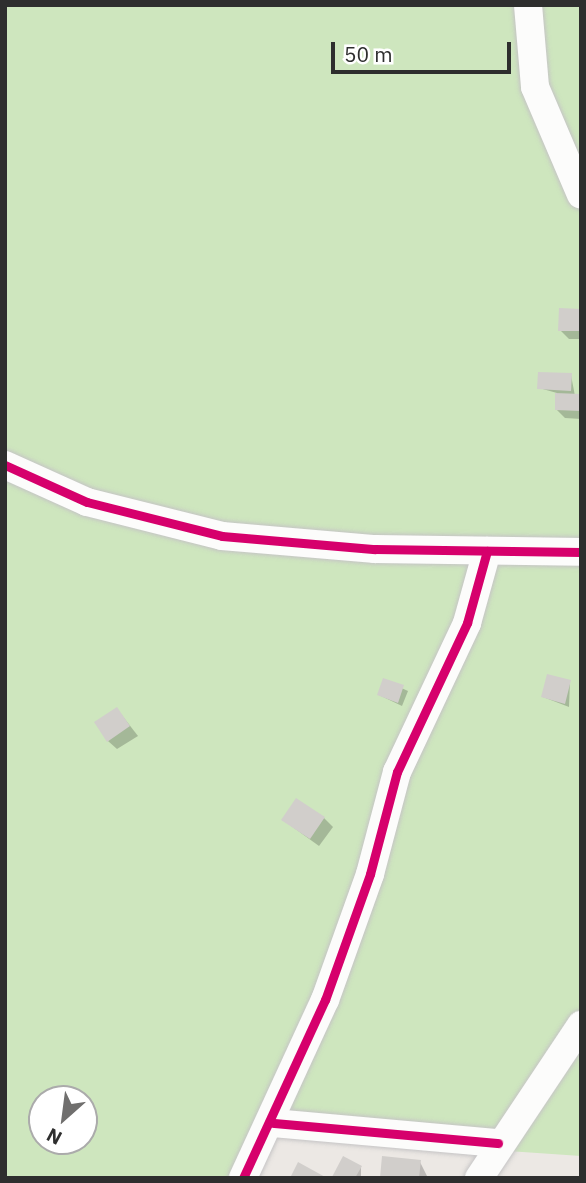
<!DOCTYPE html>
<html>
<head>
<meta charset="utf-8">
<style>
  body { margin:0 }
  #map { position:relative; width:586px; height:1183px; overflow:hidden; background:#ece8e4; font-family:"IBM Plex Sans",sans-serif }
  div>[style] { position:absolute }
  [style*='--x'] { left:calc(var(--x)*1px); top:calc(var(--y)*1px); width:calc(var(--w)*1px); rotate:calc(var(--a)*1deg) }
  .green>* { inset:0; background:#cee6be }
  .shadow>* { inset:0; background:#0003 }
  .building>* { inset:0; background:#d1cecb }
  .roads { filter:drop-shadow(0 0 2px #c5c4c5) drop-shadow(0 0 2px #c5c4c5) }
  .minor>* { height:28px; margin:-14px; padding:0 14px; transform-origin:14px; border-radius:14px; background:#fcfcfb }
  .cycleway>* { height:9px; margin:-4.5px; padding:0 4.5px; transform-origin:4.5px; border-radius:4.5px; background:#d6006c }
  span { translate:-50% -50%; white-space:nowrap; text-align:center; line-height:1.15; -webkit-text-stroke:5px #fff; paint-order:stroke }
  .frame { position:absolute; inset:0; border:7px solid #2e2e2e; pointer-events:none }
  .north { position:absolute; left:28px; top:1085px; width:70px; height:70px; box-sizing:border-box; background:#fff; border:2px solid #ababab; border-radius:50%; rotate:208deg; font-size:19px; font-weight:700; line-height:28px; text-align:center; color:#2e2e2e }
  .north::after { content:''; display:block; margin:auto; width:24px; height:32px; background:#706f6e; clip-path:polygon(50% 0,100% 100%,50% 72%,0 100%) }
  .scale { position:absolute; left:331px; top:42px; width:180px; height:32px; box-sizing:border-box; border:4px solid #2e2e2e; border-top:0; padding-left:9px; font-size:21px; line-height:24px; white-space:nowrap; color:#2e2e2e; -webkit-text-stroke:5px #fff; paint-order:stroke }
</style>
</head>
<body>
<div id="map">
  <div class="green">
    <i style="clip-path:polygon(evenodd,5px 5px,581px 5px,581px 1156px,258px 1134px,234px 1178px,5px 1178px,5px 5px,42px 1099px,84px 1099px,84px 1141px,42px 1141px,42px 1099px)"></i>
  </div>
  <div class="shadow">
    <i style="clip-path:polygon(581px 311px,581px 339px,569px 339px,560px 330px)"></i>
    <i style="clip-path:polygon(571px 375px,575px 396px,581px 396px,581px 419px,565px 418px,556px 409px,557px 393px,539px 388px)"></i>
    <i style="clip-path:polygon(384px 680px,408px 691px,402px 706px,379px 695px)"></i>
    <i style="clip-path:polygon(570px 681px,569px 707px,543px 697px)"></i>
    <i style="clip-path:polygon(117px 709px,138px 736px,117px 749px,108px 741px)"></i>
    <i style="clip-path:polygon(324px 818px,333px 827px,319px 846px,283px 820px)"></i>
    <i style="clip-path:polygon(420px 1162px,428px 1178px,382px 1178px)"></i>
    <i style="clip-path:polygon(361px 1167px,361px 1178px,334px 1177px)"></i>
  </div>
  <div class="building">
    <i style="clip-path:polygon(559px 308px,581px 309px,581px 331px,558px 331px)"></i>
    <i style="clip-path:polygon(538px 372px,572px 373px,571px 391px,537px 389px)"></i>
    <i style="clip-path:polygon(555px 393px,581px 394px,581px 411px,555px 410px)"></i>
    <i style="clip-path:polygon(547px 674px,571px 680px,565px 704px,541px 697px)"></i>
    <i style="clip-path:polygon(383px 678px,404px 685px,398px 703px,377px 695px)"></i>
    <i style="clip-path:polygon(117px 707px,130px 726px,107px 742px,94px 722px)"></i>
    <i style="clip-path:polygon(296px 798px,325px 817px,310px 839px,281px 820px)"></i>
    <i style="clip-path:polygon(343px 1156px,362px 1166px,355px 1178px,332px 1177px)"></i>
    <i style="clip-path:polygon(382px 1156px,421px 1160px,419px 1178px,380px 1178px)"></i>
    <i style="clip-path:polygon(298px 1162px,327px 1178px,290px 1178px)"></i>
  </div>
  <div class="roads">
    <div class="minor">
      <i style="--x:528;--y:5;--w:82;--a:85.1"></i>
      <i style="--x:535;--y:87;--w:117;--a:66.9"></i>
      <i style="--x:5;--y:465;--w:90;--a:24.3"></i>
      <i style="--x:87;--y:502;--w:139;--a:14.1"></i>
      <i style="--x:222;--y:536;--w:154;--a:4.9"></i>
      <i style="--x:375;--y:549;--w:206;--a:0.8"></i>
      <i style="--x:273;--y:1123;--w:226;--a:5.1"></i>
      <i style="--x:243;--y:1178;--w:196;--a:-65.3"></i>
      <i style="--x:325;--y:1000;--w:134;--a:-70.3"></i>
      <i style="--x:370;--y:874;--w:106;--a:-75.2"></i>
      <i style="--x:397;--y:772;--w:165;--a:-64.8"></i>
      <i style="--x:467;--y:623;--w:75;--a:-74.5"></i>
      <i style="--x:479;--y:1178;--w:184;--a:-56.3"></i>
    </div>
  </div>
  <div class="cycleway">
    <i style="--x:5;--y:465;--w:90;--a:24.3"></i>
    <i style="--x:87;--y:502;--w:139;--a:14.1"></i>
    <i style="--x:222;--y:536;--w:154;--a:4.9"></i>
    <i style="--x:375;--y:549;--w:206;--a:0.8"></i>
    <i style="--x:273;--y:1123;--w:226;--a:5.1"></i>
    <i style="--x:243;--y:1178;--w:196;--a:-65.3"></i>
    <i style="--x:325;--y:1000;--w:134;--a:-70.3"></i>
    <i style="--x:370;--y:874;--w:106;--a:-75.2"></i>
    <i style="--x:397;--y:772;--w:165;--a:-64.8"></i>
    <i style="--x:467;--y:623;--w:75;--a:-74.5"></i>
  </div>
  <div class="frame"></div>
  <div class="north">N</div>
  <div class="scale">50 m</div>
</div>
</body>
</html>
